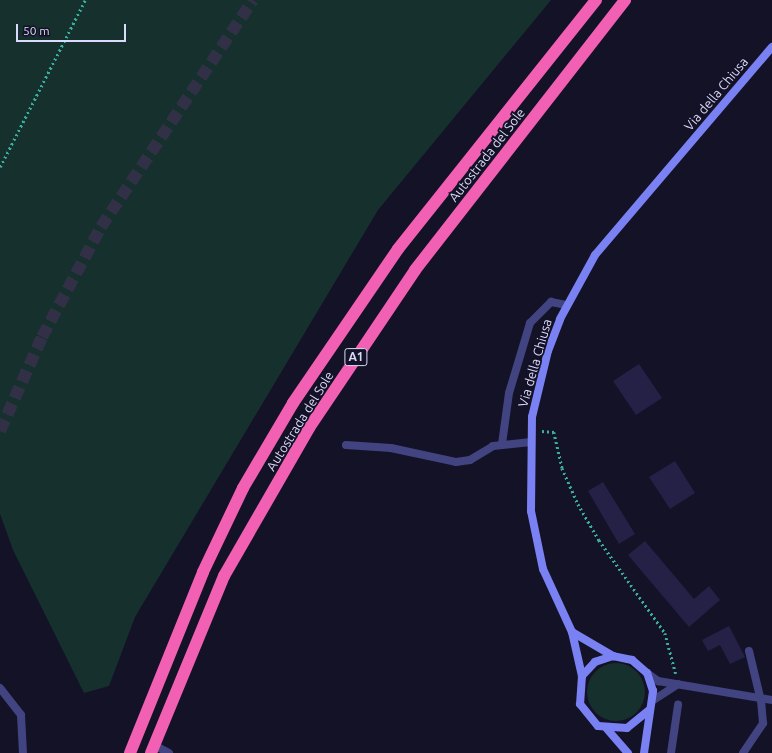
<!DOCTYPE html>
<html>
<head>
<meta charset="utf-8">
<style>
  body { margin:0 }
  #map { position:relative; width:772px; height:753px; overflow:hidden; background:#141226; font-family:Ubuntu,sans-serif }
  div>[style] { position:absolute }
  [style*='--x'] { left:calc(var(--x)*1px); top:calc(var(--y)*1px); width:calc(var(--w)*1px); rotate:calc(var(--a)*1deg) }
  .green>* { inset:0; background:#15302d }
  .round { border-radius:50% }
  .building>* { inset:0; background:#242046 }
  .highway-tunnel>* { height:12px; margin-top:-6px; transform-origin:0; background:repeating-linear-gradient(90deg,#323046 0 12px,transparent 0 18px) }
  .path>* { height:2.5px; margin-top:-1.25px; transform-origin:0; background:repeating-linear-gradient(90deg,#3baf9e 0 2px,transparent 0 5px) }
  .lane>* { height:8px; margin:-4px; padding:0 4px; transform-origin:4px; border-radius:4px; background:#414481 }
  .street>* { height:8px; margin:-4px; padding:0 4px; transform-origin:4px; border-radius:4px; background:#414481 }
  .secondary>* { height:8px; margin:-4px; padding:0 4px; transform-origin:4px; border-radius:4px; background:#7a81f3 }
  .highway>* { height:12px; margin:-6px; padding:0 6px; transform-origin:6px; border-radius:6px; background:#f160b2 }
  span { translate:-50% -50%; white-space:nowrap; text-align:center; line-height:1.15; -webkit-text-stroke:3.5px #141226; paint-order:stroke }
  .shield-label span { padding:1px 3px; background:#141226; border:1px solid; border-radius:3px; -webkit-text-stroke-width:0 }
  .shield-label { font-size:12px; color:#dbdafc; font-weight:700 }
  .street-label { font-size:13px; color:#dbdafc }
  .scale { position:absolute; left:16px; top:24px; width:110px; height:18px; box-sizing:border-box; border:2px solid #dbdafc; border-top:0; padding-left:5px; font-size:12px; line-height:14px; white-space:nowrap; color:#dbdafc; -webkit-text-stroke:3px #141226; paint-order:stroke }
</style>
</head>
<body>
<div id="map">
  <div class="green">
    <i style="clip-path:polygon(0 0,551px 0,378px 210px,135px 617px,109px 686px,84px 693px,13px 550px,0 514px)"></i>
    <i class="round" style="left:587px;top:663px;width:58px;height:58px"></i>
  </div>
  <div class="building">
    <i style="clip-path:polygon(639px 364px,662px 398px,636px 415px,613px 381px)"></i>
    <i style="clip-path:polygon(675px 461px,695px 493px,670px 509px,649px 477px)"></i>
    <i style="clip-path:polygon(603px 482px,635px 534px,619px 544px,588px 491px)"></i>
    <i style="clip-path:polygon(645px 541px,694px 599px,709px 586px,720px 600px,689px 627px,628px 555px)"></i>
    <i style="clip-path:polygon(729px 626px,745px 657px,730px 664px,720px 645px,708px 651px,702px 640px)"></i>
  </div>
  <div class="highway-tunnel">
    <i style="--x:0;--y:431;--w:103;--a:-65.9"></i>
    <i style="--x:42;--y:337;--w:125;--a:-61.8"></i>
    <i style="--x:101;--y:227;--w:273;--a:-56.2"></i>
  </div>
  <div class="path">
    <i style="--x:0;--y:167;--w:187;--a:-63"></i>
    <i style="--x:542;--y:431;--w:12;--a:5"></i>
    <i style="--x:554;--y:432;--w:37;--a:77"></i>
    <i style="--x:562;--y:468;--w:39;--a:66"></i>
    <i style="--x:578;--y:504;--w:42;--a:59.7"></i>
    <i style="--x:599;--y:540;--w:114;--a:54.6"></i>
    <i style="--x:665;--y:633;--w:42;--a:75"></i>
  </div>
  <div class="lane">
    <i style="--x:502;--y:444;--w:51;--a:-82.2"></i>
    <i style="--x:509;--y:393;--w:73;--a:-73.3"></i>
    <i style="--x:530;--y:323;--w:30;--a:-45"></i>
    <i style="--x:551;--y:302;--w:15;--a:11"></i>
    <i style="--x:346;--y:445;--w:45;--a:3.8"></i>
    <i style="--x:391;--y:448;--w:66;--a:12.2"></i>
    <i style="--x:456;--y:462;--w:14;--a:-8"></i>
    <i style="--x:470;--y:460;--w:27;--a:-31"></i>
    <i style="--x:493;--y:446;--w:38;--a:-6"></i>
    <i style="--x:749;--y:651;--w:51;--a:76.5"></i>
    <i style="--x:154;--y:745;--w:17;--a:28"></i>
    <i style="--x:671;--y:753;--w:49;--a:-81.7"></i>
  </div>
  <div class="street">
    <i style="--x:647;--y:673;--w:14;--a:36"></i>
    <i style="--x:658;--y:681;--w:116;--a:9.5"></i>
    <i style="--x:0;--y:688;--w:34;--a:52"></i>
    <i style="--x:21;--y:715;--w:38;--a:87"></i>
    <i style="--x:652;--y:701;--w:31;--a:-33"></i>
    <i style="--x:743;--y:753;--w:36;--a:-56"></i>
    <i style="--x:763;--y:723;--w:22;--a:-95"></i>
  </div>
  <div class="secondary">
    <i style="--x:572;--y:632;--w:48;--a:30.3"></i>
    <i style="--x:582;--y:676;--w:45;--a:-102.8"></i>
    <i style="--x:572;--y:632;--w:69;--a:-114.7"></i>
    <i style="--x:543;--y:569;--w:59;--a:-101.7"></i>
    <i style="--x:531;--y:511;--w:94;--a:-89.4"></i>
    <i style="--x:532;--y:417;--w:68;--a:-76.4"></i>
    <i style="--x:548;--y:351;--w:34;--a:-69"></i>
    <i style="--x:560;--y:319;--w:73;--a:-61.3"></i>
    <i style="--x:595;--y:255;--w:273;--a:-49.6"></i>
    <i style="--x:607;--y:729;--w:32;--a:49"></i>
    <i style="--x:644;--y:753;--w:63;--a:-81.7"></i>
    <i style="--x:653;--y:691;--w:19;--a:-108"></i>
    <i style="--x:647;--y:673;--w:20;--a:-139"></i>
    <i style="--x:632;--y:660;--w:19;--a:-168"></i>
    <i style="--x:613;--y:656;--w:19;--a:162"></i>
    <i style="--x:595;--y:662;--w:19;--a:133"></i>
    <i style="--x:582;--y:676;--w:28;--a:94"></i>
    <i style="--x:580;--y:704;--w:28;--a:51"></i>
    <i style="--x:598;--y:726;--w:29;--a:4"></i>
    <i style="--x:627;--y:728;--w:28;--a:-39"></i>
  </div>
  <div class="highway">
    <i style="--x:130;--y:753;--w:195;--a:-68"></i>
    <i style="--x:203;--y:572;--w:93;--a:-64.5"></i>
    <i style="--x:243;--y:488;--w:99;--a:-59.5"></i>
    <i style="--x:293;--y:403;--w:186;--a:-55.7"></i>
    <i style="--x:398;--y:249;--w:318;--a:-51.5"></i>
    <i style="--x:151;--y:753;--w:191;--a:-67.6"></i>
    <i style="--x:224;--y:576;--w:171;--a:-60.1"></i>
    <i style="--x:309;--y:428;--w:190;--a:-56.1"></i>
    <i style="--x:415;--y:270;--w:342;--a:-52.1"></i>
  </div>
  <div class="shield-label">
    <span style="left:356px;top:357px">A1</span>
  </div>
  <div class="street-label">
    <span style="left:716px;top:94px;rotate:-50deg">Via della Chiusa</span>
    <span style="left:487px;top:155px;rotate:-52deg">Autostrada del Sole</span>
    <span style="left:535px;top:363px;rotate:-74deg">Via della Chiusa</span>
    <span style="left:300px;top:421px;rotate:-58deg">Autostrada del Sole</span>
  </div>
  <div class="scale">50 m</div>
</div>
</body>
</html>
